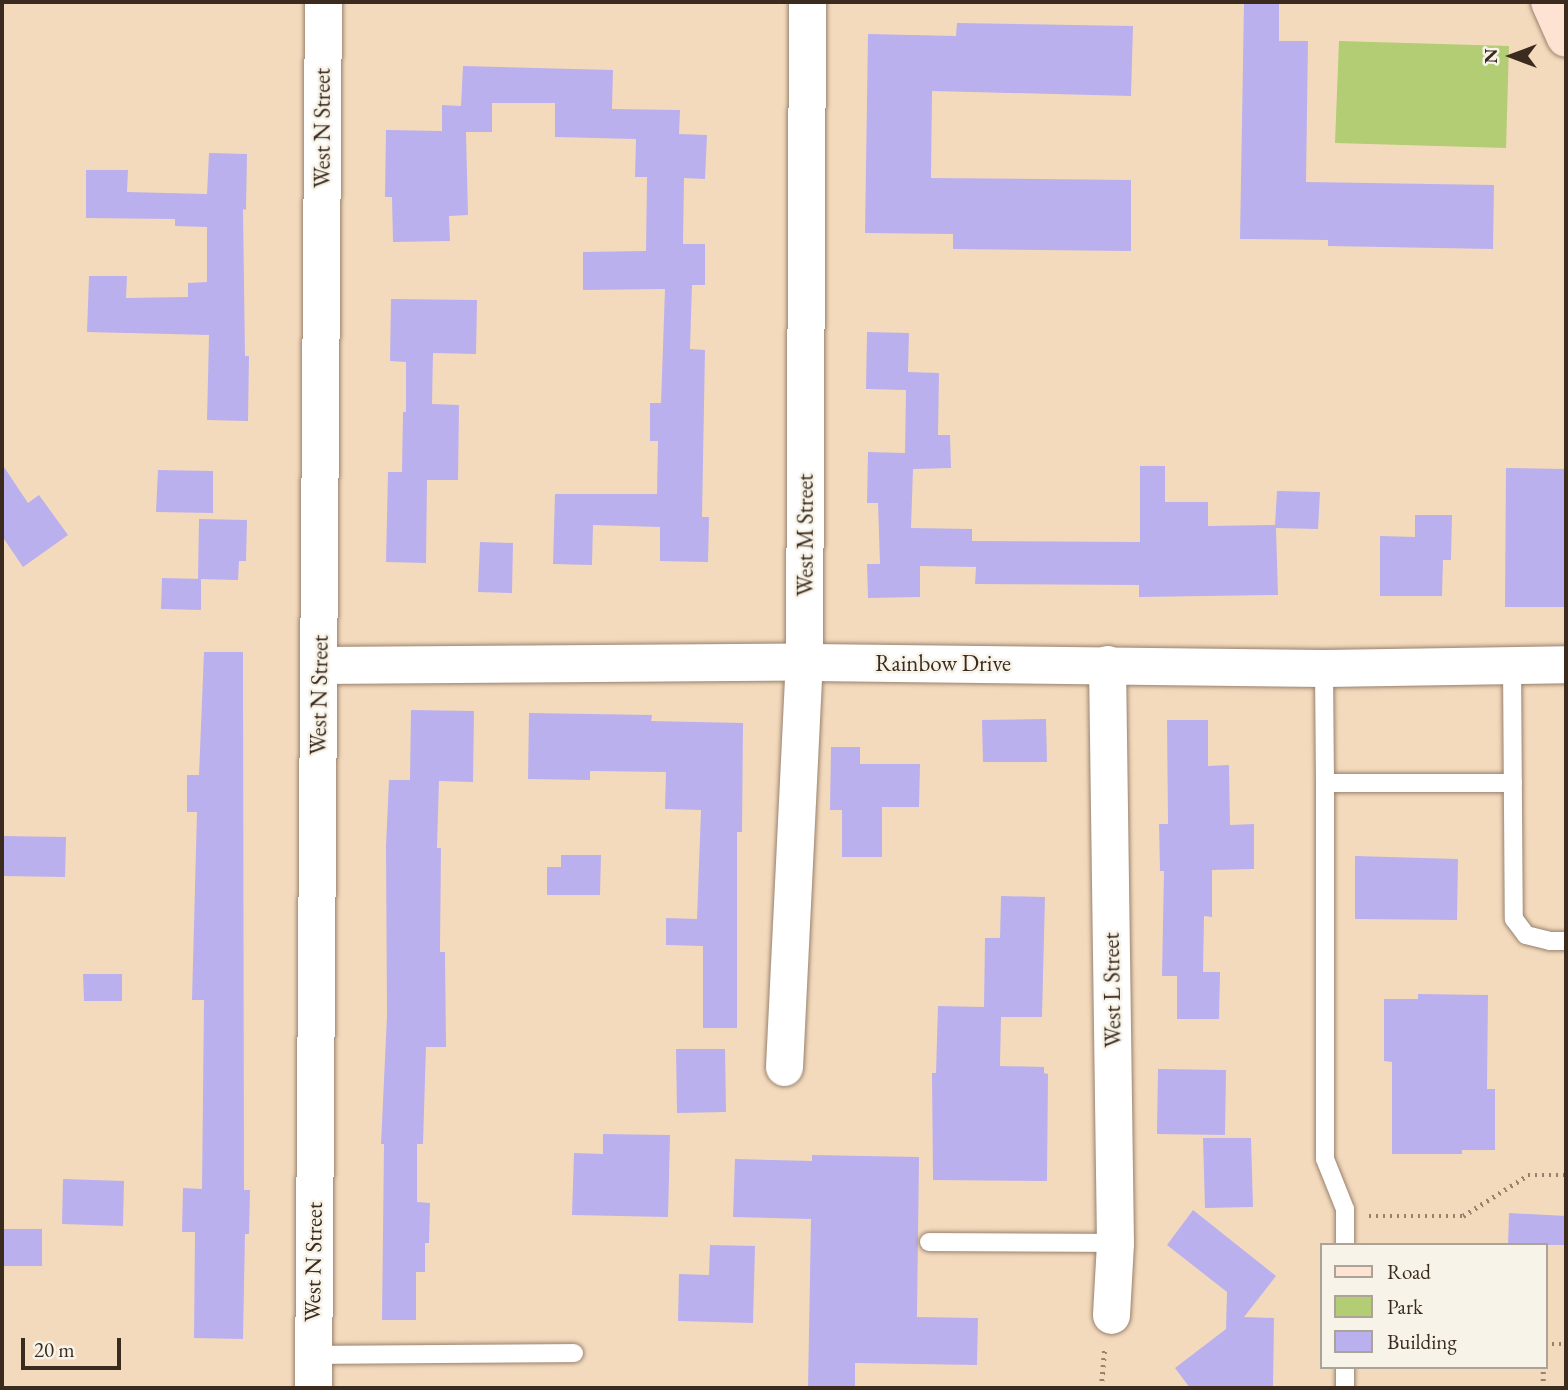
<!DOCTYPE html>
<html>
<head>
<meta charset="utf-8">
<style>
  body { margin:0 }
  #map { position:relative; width:1568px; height:1390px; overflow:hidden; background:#f4dabd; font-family:"EB Garamond",serif }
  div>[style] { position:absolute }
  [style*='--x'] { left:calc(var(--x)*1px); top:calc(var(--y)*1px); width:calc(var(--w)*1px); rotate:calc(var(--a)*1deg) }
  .green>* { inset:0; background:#b2cd73 }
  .building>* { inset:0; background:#bab0ed }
  .path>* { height:4.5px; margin-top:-2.25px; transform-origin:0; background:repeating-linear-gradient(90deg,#98826e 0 2px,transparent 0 7px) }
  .roads { filter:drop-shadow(0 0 2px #98826e) drop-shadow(0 0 2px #98826e) }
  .service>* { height:18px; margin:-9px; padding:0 9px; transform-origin:9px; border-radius:9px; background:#fff }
  .minor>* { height:37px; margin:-18.5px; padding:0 18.5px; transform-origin:18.5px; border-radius:18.5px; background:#fff }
  .secondary>* { height:38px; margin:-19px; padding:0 19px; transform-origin:19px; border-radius:19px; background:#fee3d2 }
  span { translate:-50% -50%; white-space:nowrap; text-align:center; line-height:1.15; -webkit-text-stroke:5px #f7f3e8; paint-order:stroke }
  .street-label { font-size:23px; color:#3b2a1e }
  .frame { position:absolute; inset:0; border:4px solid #3b2a1e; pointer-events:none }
  .legend { position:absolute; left:1320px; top:1243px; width:228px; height:126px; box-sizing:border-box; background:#f7f3e8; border:2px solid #aca397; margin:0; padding:9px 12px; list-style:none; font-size:21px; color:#3b2a1e }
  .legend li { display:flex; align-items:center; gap:14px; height:35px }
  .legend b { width:35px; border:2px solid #aca397 }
  .north { position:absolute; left:1477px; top:21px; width:70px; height:70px; -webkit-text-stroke:5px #f7f3e8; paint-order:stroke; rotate:270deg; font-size:19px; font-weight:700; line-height:28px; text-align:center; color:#3b2a1e }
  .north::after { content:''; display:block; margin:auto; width:24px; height:32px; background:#3b2a1e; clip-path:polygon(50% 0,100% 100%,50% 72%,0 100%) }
  .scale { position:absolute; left:21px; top:1338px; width:100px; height:32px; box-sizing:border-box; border:4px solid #3b2a1e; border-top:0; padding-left:9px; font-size:21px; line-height:24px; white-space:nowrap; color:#3b2a1e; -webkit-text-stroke:5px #f7f3e8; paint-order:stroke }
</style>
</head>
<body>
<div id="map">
  <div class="green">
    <i style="clip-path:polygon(1339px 41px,1509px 46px,1506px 148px,1335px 143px)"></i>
  </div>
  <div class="building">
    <i style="clip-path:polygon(1244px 2px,1279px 2px,1279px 41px,1308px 41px,1306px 182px,1494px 185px,1493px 249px,1328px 246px,1328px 240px,1240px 239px)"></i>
    <i style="clip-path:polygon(957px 23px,1133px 26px,1131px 96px,932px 91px,931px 178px,1131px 180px,1131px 251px,953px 249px,953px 234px,865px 233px,868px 34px,956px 36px)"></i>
    <i style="clip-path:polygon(463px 66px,613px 70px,612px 109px,680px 110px,679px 134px,707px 135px,705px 179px,684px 178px,683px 244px,705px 244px,705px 285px,692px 285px,690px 349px,705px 350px,702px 517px,709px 517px,708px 562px,660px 561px,660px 527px,593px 525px,592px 565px,553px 564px,555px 494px,657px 494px,658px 441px,650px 441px,650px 403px,661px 403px,665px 289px,583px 290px,583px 252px,646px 251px,647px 177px,635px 177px,636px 139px,555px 137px,555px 103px,492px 103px,492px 132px,466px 132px,468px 215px,449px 216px,450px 241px,393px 242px,392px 197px,385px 197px,386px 130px,442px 131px,442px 105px,461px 106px)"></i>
    <i style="clip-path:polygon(209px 153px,247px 154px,246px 210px,243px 209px,245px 356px,249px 356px,248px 421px,207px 420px,209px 335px,87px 332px,89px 276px,127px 276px,126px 298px,188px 297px,188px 283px,207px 282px,207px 227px,175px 226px,175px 219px,86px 218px,86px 170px,128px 170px,127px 192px,207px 194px)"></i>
    <i style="clip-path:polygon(391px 299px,477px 300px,476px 354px,433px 353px,432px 404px,459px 405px,458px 480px,427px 480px,426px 563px,386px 562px,388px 472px,402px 472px,403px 412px,406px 412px,406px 362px,390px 361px)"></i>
    <i style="clip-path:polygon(867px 332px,909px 333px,908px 372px,939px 373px,938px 435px,950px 435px,951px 468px,913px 469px,911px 528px,972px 529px,972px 541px,1140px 542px,1140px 466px,1165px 466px,1165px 502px,1208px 502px,1208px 526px,1275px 525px,1277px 491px,1320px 492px,1318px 529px,1276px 528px,1278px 595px,1139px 597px,1139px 585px,975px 584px,976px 567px,920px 566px,920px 597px,868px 598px,867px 564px,880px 564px,878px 503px,867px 503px,868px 452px,905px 453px,906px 390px,866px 389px)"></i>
    <i style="clip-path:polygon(2px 464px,28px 503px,39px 495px,68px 535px,23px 567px,2px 536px)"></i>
    <i style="clip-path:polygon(1506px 468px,1566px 469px,1566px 607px,1505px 607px)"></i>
    <i style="clip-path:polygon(158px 470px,213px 471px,213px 513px,156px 512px)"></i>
    <i style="clip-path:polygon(1415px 515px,1452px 515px,1451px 560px,1443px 560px,1442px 596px,1380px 596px,1380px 536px,1415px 537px)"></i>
    <i style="clip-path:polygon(199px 519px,247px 520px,246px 561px,239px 561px,238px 580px,198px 579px)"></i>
    <i style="clip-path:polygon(480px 542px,513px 543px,512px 593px,478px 592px)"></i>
    <i style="clip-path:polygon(162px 578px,201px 579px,201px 610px,161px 609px)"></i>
    <i style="clip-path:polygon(204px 652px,243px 652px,244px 1190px,250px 1190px,249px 1234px,245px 1234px,243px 1339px,194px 1338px,195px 1232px,182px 1232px,183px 1188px,202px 1189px,204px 1000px,192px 1000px,197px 812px,187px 812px,187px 775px,199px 775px)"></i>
    <i style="clip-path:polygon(411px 710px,474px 711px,473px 782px,439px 781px,437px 848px,441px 848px,440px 952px,445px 952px,446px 1047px,426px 1047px,423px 1144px,417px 1144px,417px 1202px,430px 1203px,429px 1243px,425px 1243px,425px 1272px,416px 1272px,416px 1320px,382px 1320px,384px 1144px,381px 1144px,387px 1016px,386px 846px,389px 780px,410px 780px)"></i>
    <i style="clip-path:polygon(529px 713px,652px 715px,651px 721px,743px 723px,742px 832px,737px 832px,737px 1028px,703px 1028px,703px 946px,666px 945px,666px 918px,697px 919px,701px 810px,665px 809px,666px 772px,590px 771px,590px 780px,528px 779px)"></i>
    <i style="clip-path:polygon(1046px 719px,1047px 762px,983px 762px,982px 720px)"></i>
    <i style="clip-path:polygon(1167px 720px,1208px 720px,1208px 766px,1229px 765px,1230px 825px,1254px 824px,1254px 869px,1212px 870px,1212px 917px,1204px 916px,1203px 972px,1220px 972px,1219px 1019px,1177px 1019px,1177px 976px,1162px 976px,1164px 871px,1160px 871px,1159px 824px,1168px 824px)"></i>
    <i style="clip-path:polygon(831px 747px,860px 747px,860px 764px,920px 764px,919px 807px,882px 807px,882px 857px,842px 857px,842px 810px,830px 810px)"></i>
    <i style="clip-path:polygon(2px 836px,66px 837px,65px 877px,2px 876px)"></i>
    <i style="clip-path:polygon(561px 855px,601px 855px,600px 895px,547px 895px,547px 867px,561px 867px)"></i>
    <i style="clip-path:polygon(1355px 856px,1458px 859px,1457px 920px,1355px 919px)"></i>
    <i style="clip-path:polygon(1001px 896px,1045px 897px,1042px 1017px,1001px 1017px,1000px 1066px,1044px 1067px,1044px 1073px,1048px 1074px,1047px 1181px,933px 1180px,932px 1073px,936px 1073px,938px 1006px,984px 1007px,985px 938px,1000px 938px)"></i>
    <i style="clip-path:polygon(83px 974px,122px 974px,122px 1001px,84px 1001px)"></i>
    <i style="clip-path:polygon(1418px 994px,1488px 995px,1487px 1089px,1495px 1089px,1495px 1150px,1462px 1150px,1462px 1154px,1392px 1154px,1392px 1062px,1384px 1061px,1384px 999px,1418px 999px)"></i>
    <i style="clip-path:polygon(676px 1049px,725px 1049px,726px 1112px,677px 1113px)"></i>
    <i style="clip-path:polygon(1158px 1069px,1226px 1070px,1225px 1135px,1157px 1134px)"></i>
    <i style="clip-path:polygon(603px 1134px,670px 1135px,668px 1217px,572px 1215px,574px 1153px,603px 1154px)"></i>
    <i style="clip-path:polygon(1203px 1138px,1251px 1138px,1253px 1207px,1205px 1208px)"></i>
    <i style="clip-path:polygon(812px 1155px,919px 1157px,917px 1317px,978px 1318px,977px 1365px,855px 1363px,855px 1388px,808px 1388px,811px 1219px,733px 1217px,735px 1159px,812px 1161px)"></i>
    <i style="clip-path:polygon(63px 1179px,124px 1181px,123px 1226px,62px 1224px)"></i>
    <i style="clip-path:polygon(1193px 1210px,1276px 1276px,1244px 1317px,1274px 1318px,1273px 1388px,1190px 1388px,1175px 1368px,1226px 1329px,1227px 1292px,1167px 1245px)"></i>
    <i style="clip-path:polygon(1509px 1213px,1566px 1216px,1566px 1245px,1508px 1245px)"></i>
    <i style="clip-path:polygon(2px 1229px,42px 1229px,42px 1266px,2px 1266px)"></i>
    <i style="clip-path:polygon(710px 1245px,755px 1246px,753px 1323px,678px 1321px,679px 1274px,709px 1275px)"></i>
  </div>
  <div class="path">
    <i style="--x:1369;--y:1216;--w:94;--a:0"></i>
    <i style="--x:1463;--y:1216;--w:77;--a:-32.2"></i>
    <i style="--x:1528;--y:1175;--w:38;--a:0"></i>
    <i style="--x:1545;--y:1344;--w:21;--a:0"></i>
    <i style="--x:1101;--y:1388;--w:38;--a:-85"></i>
    <i style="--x:1543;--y:1388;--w:21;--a:-90"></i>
  </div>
  <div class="roads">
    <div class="service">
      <i style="--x:1512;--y:664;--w:255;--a:89.6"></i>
      <i style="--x:1514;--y:919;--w:20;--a:53"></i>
      <i style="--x:1526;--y:935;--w:25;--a:14"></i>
      <i style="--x:1550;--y:941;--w:16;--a:0"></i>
      <i style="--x:1324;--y:668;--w:115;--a:89.5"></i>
      <i style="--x:929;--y:1242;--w:186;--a:0.3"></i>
      <i style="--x:1345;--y:1245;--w:36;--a:-90"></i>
      <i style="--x:1345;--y:1209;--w:54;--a:-111.8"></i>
      <i style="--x:1325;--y:1159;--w:376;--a:-90"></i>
      <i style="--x:1325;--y:783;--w:188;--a:0"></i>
      <i style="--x:312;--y:1355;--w:262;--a:-0.4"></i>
      <i style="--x:1345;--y:1367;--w:21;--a:90"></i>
    </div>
    <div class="minor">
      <i style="--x:1107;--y:664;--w:579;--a:89.21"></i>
      <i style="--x:1115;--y:1243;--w:72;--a:93.2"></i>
      <i style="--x:319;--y:665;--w:485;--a:-0.4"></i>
      <i style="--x:804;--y:662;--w:520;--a:0.66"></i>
      <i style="--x:1324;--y:668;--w:242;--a:-0.9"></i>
      <i style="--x:784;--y:1067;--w:405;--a:-87.2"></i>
      <i style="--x:804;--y:662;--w:660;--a:-89.74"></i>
      <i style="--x:313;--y:1388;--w:1386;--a:-89.59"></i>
    </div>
    <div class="secondary">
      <i style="--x:1550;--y:2;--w:39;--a:66"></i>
    </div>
  </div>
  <div class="street-label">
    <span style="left:322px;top:128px;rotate:-90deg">West N Street</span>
    <span style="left:805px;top:535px;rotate:-90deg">West M Street</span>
    <span style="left:943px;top:663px">Rainbow Drive</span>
    <span style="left:319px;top:695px;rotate:-89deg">West N Street</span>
    <span style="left:1112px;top:990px;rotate:-91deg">West L Street</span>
    <span style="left:313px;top:1262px;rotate:-89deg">West N Street</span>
  </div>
  <div class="frame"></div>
  <ul class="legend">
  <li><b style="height:9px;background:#fee3d2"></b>Road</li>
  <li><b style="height:19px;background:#b2cd73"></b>Park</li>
  <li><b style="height:19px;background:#bab0ed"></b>Building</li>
  </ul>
  <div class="north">N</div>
  <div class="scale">20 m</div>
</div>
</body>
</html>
